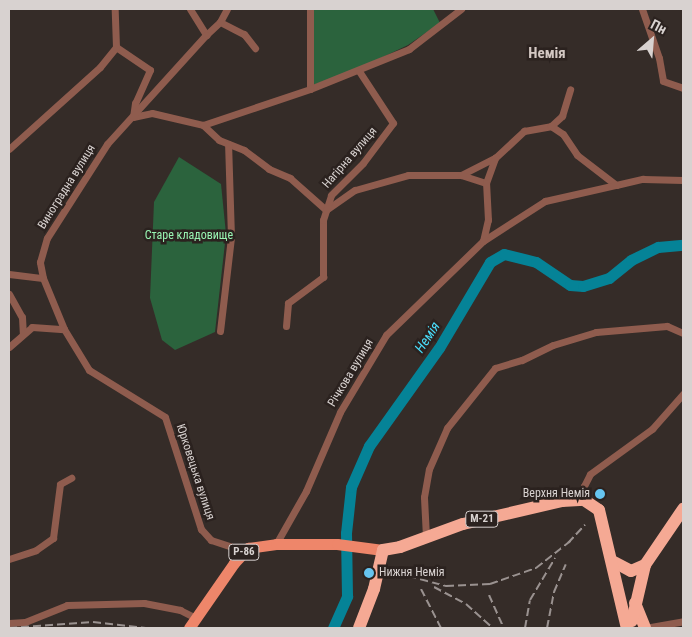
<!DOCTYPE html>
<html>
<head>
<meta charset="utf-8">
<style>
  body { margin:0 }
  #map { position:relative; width:692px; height:637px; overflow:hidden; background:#352c28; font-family:"Roboto Condensed",sans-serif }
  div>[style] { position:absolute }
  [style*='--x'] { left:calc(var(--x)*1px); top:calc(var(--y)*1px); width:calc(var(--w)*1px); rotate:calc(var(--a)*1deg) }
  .green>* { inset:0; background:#2b633d }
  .river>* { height:11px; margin:-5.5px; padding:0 5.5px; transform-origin:5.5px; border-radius:5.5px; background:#058397 }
  .street>* { height:7px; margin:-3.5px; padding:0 3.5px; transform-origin:3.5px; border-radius:3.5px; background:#8f5c4e }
  .primary>* { height:11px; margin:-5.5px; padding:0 5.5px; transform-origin:5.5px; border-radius:5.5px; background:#ee866a }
  .highway>* { height:12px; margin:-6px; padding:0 6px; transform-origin:6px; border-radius:6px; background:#f5a994 }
  .rail>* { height:2px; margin-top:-1px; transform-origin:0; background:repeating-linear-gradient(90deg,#9a9290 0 8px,transparent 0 12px) }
  .dots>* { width:14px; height:14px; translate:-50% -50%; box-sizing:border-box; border:2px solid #2b221f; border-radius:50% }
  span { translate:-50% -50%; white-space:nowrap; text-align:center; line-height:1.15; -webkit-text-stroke:5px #2b221f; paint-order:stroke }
  .shield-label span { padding:1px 4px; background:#2b221f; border:1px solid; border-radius:4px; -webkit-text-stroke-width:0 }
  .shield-label { font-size:11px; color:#d8d2d0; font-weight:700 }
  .street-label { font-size:12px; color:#d8d2d0 }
  .park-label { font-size:12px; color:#98f4b2 }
  .poi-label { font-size:12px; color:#d8d2d0 }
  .right { translate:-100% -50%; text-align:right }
  .left { translate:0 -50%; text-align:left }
  .water-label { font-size:14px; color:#4addfa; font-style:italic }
  .quarter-label { font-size:15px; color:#d3c8c3; font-weight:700 }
  .frame { position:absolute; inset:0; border:10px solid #d8d2d0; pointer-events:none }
  .north { position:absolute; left:627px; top:15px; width:50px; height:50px; -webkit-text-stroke:4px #2b221f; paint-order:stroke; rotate:27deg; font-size:14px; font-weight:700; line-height:20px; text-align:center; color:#d8d2d0 }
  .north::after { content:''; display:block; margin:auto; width:18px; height:22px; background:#d8d2d0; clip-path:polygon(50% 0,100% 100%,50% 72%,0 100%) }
</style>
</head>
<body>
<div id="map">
  <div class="green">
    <i style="clip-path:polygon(314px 9px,433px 9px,440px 23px,408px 45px,362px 67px,313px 85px)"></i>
    <i style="clip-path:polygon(179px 157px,221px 184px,226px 234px,215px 332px,175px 350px,162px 340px,150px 298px,154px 202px)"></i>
  </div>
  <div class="river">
    <i style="--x:333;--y:628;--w:35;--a:-66"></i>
    <i style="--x:347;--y:596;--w:63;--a:-90.9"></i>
    <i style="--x:346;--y:533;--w:46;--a:-83.8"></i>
    <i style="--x:351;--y:487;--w:45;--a:-66.3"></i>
    <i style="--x:369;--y:446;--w:120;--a:-54.5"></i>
    <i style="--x:439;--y:348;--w:100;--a:-59.3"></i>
    <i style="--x:490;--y:262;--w:16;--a:-30"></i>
    <i style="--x:504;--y:254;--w:33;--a:14"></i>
    <i style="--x:536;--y:262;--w:41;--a:34.1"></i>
    <i style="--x:570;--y:285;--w:13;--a:4"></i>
    <i style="--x:583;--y:286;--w:27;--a:-17"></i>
    <i style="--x:609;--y:278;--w:28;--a:-39"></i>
    <i style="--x:631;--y:260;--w:30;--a:-26"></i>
    <i style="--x:658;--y:247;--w:25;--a:-5"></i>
  </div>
  <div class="street">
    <i style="--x:190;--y:9;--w:31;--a:58"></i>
    <i style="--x:206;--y:35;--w:19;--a:-43"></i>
    <i style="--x:220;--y:22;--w:27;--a:27"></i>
    <i style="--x:244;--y:34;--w:18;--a:52"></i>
    <i style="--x:310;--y:9;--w:80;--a:90"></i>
    <i style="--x:310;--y:89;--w:107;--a:-22"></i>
    <i style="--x:409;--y:49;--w:66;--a:-37.6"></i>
    <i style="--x:642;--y:9;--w:52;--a:70.9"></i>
    <i style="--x:659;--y:58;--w:23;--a:80"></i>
    <i style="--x:663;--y:81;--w:21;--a:19"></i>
    <i style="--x:220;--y:22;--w:15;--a:-62"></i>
    <i style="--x:116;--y:47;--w:41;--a:34.1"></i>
    <i style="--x:150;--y:70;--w:36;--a:114"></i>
    <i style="--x:135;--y:103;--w:14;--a:98"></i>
    <i style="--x:133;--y:117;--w:19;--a:-12"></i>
    <i style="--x:152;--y:113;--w:52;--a:13.2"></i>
    <i style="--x:203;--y:125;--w:113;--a:-18.6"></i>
    <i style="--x:203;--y:125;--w:22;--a:43"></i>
    <i style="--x:219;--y:140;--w:27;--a:22"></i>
    <i style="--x:244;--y:150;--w:31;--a:37"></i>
    <i style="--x:269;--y:169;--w:23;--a:23"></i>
    <i style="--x:290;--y:178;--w:48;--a:41.6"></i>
    <i style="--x:326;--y:210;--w:35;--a:-35"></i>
    <i style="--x:355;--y:190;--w:55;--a:-15.8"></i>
    <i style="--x:408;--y:175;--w:53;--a:0"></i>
    <i style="--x:461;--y:175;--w:38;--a:-27"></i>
    <i style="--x:495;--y:158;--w:40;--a:-43"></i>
    <i style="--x:524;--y:131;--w:27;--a:-10"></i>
    <i style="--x:551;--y:126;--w:15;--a:-42"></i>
    <i style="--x:562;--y:116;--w:28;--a:-73"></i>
    <i style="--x:551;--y:126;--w:14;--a:34"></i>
    <i style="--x:563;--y:134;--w:25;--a:56"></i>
    <i style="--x:577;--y:155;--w:49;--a:37.6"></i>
    <i style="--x:616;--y:185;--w:28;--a:-13"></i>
    <i style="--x:643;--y:179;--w:40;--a:1.4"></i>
    <i style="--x:9;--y:149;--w:122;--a:-42"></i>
    <i style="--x:100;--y:67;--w:26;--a:-51"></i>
    <i style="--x:116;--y:47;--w:38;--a:-92"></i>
    <i style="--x:461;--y:175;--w:26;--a:18"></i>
    <i style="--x:486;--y:183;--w:27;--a:-70"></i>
    <i style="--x:483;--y:241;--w:74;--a:-32.8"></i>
    <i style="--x:545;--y:201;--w:73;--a:-12.7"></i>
    <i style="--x:9;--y:274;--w:34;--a:7"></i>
    <i style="--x:43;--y:278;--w:55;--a:67.6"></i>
    <i style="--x:64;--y:329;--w:48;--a:58.6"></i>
    <i style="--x:89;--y:370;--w:89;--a:31.7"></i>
    <i style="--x:165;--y:417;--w:118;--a:72.2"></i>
    <i style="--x:201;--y:529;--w:15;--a:48"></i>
    <i style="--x:211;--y:540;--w:22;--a:18"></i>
    <i style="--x:232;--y:547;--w:16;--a:4"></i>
    <i style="--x:43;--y:278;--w:16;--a:-101"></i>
    <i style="--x:40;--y:262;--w:25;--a:-74"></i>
    <i style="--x:47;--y:238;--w:112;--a:-57.4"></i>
    <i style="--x:107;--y:144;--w:147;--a:-47.8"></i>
    <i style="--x:9;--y:294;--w:26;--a:61"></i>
    <i style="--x:22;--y:317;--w:17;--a:87"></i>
    <i style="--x:286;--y:326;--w:23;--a:-85"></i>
    <i style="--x:288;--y:303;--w:44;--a:-36.6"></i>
    <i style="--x:323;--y:277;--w:57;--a:-90"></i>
    <i style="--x:323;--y:220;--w:26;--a:-72"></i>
    <i style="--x:331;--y:195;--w:45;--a:-45"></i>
    <i style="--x:363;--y:163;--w:50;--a:-53.1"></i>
    <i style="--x:393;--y:123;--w:62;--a:-123.2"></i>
    <i style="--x:220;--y:331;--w:95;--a:-83.3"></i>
    <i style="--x:231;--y:237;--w:93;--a:-91.8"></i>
    <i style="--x:9;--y:347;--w:30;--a:-41"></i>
    <i style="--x:32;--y:327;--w:32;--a:4"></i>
    <i style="--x:584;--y:500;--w:14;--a:-90"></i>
    <i style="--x:584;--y:486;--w:13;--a:-63"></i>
    <i style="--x:590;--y:474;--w:77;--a:-36"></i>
    <i style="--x:652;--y:429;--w:47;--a:-48.5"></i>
    <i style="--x:426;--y:537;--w:40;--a:-92.9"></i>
    <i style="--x:424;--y:497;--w:28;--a:-80"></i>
    <i style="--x:429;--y:469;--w:45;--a:-66.3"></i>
    <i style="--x:447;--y:428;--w:77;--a:-51.3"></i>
    <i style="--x:495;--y:368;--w:28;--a:-17"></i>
    <i style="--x:522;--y:360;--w:34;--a:-26"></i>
    <i style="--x:553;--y:345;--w:45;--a:-16.8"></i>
    <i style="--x:596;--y:332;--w:71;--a:-4.8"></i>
    <i style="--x:667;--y:326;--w:17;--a:24"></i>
    <i style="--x:276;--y:544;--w:61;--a:-60.5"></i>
    <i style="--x:306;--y:491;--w:86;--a:-66.7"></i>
    <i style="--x:340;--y:412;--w:90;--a:-59.1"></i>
    <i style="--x:386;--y:335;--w:135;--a:-44.1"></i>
    <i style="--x:483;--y:241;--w:22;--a:-77"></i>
    <i style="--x:488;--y:220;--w:37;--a:-93"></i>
    <i style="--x:9;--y:559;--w:28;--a:-18"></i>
    <i style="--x:36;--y:550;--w:21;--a:-35"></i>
    <i style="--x:53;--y:538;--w:54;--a:-82.6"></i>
    <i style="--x:60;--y:484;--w:13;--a:-29"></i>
    <i style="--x:9;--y:623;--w:16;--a:-4"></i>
    <i style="--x:25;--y:622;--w:45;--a:-22"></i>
    <i style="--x:67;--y:605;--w:77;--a:-1.5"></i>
    <i style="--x:144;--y:603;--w:37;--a:11"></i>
    <i style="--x:180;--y:610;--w:18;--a:27"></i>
    <i style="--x:645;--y:628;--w:39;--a:-10"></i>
  </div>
  <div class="primary">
    <i style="--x:189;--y:628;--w:79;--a:-55.3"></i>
    <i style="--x:234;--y:563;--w:21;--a:-47"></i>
    <i style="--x:248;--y:548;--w:28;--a:-8"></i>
    <i style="--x:276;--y:544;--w:61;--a:0"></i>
    <i style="--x:337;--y:544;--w:46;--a:7.4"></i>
  </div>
  <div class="highway">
    <i style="--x:614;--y:562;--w:19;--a:28"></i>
    <i style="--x:631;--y:571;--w:15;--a:-23"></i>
    <i style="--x:635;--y:603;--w:27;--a:68"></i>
    <i style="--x:632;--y:621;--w:57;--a:-76.9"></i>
    <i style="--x:645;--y:565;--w:68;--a:-55.8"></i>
    <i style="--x:359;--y:628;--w:42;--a:-69"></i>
    <i style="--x:374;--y:589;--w:40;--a:-77"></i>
    <i style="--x:383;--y:550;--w:17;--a:-10"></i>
    <i style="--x:400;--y:547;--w:67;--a:-20.1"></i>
    <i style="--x:463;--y:524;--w:102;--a:-13.1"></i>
    <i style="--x:562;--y:501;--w:22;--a:-3"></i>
    <i style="--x:584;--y:500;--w:18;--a:34"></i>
    <i style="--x:599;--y:510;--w:121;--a:76.7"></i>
  </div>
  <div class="rail">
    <i style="--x:568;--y:543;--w:25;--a:-47"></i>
    <i style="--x:397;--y:573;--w:51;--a:14.9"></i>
    <i style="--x:446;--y:586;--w:44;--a:-2.6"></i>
    <i style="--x:490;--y:584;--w:49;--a:-19.2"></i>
    <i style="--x:536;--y:568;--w:47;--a:-38.1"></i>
    <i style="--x:434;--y:587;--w:36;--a:28"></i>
    <i style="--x:466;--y:604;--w:36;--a:42"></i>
    <i style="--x:421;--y:589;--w:44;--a:62.9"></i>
    <i style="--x:489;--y:595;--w:36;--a:66"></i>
    <i style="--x:9;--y:628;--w:84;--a:-4.1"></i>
    <i style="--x:93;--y:622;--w:53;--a:6.5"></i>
    <i style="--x:525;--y:628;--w:28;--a:-80"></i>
    <i style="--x:530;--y:600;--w:49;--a:-59.2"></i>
    <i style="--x:547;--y:628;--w:37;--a:-79"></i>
    <i style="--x:554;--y:592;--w:30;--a:-67"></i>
  </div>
  <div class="dots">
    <i style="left:600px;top:494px;background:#66c4ef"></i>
    <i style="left:369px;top:573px;background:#66c4ef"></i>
  </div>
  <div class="shield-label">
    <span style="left:482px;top:519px">М-21</span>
    <span style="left:244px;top:552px">Р-86</span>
  </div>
  <div class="street-label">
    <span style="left:350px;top:158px;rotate:-49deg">Нагірна вулиця</span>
    <span style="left:67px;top:187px;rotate:-58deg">Виноградна вулиця</span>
    <span style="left:351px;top:373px;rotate:-59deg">Річкова вулиця</span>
    <span style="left:195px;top:472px;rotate:72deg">Юрковецька вулиця</span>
  </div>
  <div class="park-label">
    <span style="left:189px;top:236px">Старе кладовище</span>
  </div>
  <div class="poi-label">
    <span class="right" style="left:590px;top:494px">Верхня Немія</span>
    <span class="left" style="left:379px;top:573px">Нижня Немія</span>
  </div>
  <div class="water-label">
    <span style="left:427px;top:337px;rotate:-57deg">Немія</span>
  </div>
  <div class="quarter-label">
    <span style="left:547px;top:54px">Немія</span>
  </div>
  <div class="frame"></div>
  <div class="north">Пн</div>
</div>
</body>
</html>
